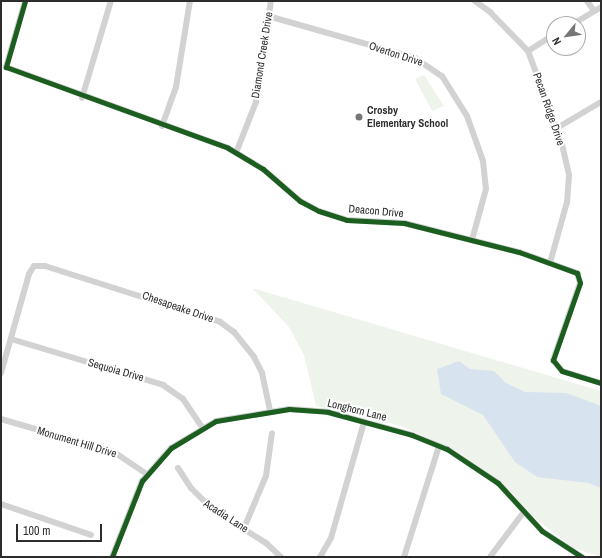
<!DOCTYPE html>
<html>
<head>
<meta charset="utf-8">
<style>
  body { margin:0 }
  #map { position:relative; width:602px; height:558px; overflow:hidden; background:#fff; font-family:"Archivo Narrow",sans-serif }
  div>[style] { position:absolute }
  [style*='--x'] { left:calc(var(--x)*1px); top:calc(var(--y)*1px); width:calc(var(--w)*1px); rotate:calc(var(--a)*1deg) }
  .green>* { inset:0; background:#eef3eb }
  .water>* { inset:0; background:#d8e3f0 }
  .street>* { height:6px; margin:-3px; padding:0 3px; transform-origin:3px; border-radius:3px; background:#d2d2d2 }
  .cycleway>* { height:5px; margin:-2.5px; padding:0 2.5px; transform-origin:2.5px; border-radius:2.5px; background:#1b5e20 }
  .dots>* { width:11px; height:11px; translate:-50% -50%; box-sizing:border-box; border:2px solid #fff; border-radius:50% }
  span { translate:-50% -50%; white-space:nowrap; text-align:center; line-height:1.15; -webkit-text-stroke:4px #fff; paint-order:stroke }
  .street-label { font-size:11px; color:#2d2d2d }
  .poi-label { font-size:11px; color:#2d2d2d; font-weight:700 }
  .left { translate:0 -50%; text-align:left }
  .frame { position:absolute; inset:0; border:2px solid #2d2d2d; pointer-events:none }
  .north { position:absolute; left:546px; top:16px; width:40px; height:40px; box-sizing:border-box; background:#fff; border:1px solid #ababab; border-radius:50%; rotate:241deg; font-size:11px; font-weight:700; line-height:16px; text-align:center; color:#2d2d2d }
  .north::after { content:''; display:block; margin:auto; width:14px; height:18px; background:#767676; clip-path:polygon(50% 0,100% 100%,50% 72%,0 100%) }
  .scale { position:absolute; left:16px; top:524px; width:86px; height:18px; box-sizing:border-box; border:2px solid #2d2d2d; border-top:0; padding-left:5px; font-size:12px; line-height:14px; white-space:nowrap; color:#2d2d2d; -webkit-text-stroke:3px #fff; paint-order:stroke }
</style>
</head>
<body>
<div id="map">
  <div class="green">
    <i style="clip-path:polygon(424px 75px,444px 106px,432px 111px,415px 79px)"></i>
    <i style="clip-path:polygon(252px 288px,601px 391px,601px 557px,573px 548px,535px 518px,501px 482px,457px 451px,401px 426px,316px 406px,304px 355px,289px 327px)"></i>
  </div>
  <div class="water">
    <i style="clip-path:polygon(459px 361px,470px 369px,494px 371px,506px 383px,525px 392px,566px 393px,601px 406px,601px 488px,589px 483px,537px 477px,515px 462px,483px 415px,441px 394px,437px 369px)"></i>
  </div>
  <div class="street">
    <i style="--x:25;--y:1;--w:69;--a:106.1"></i>
    <i style="--x:6;--y:67;--w:236;--a:20"></i>
    <i style="--x:228;--y:148;--w:41;--a:31"></i>
    <i style="--x:263;--y:169;--w:49;--a:40.9"></i>
    <i style="--x:300;--y:201;--w:21;--a:28"></i>
    <i style="--x:319;--y:211;--w:29;--a:18"></i>
    <i style="--x:347;--y:220;--w:57;--a:3"></i>
    <i style="--x:404;--y:223;--w:119;--a:14.2"></i>
    <i style="--x:519;--y:252;--w:62;--a:19.9"></i>
    <i style="--x:577;--y:273;--w:10;--a:73"></i>
    <i style="--x:580;--y:283;--w:82;--a:109.3"></i>
    <i style="--x:553;--y:360;--w:14;--a:51"></i>
    <i style="--x:562;--y:371;--w:41;--a:17.1"></i>
    <i style="--x:475;--y:1;--w:19;--a:36"></i>
    <i style="--x:490;--y:12;--w:54;--a:45.7"></i>
    <i style="--x:528;--y:51;--w:95;--a:69.7"></i>
    <i style="--x:561;--y:140;--w:36;--a:77"></i>
    <i style="--x:569;--y:175;--w:27;--a:94"></i>
    <i style="--x:567;--y:202;--w:63;--a:105.6"></i>
    <i style="--x:587;--y:1;--w:12;--a:55"></i>
    <i style="--x:268;--y:16;--w:153;--a:15.9"></i>
    <i style="--x:415;--y:58;--w:32;--a:34"></i>
    <i style="--x:442;--y:76;--w:47;--a:58"></i>
    <i style="--x:467;--y:116;--w:48;--a:70.4"></i>
    <i style="--x:483;--y:161;--w:28;--a:84"></i>
    <i style="--x:486;--y:189;--w:53;--a:105.4"></i>
    <i style="--x:573;--y:24;--w:33;--a:-31"></i>
    <i style="--x:528;--y:51;--w:31;--a:-32"></i>
    <i style="--x:82;--y:98;--w:101;--a:-73.4"></i>
    <i style="--x:162;--y:126;--w:41;--a:-70.3"></i>
    <i style="--x:176;--y:87;--w:87;--a:-80.8"></i>
    <i style="--x:557;--y:128;--w:51;--a:-30.6"></i>
    <i style="--x:236;--y:153;--w:55;--a:-68.6"></i>
    <i style="--x:256;--y:102;--w:102;--a:-81.6"></i>
    <i style="--x:11;--y:339;--w:159;--a:16.8"></i>
    <i style="--x:163;--y:385;--w:24;--a:35"></i>
    <i style="--x:183;--y:399;--w:34;--a:56"></i>
    <i style="--x:1;--y:373;--w:103;--a:-74.2"></i>
    <i style="--x:29;--y:274;--w:9;--a:-58"></i>
    <i style="--x:34;--y:266;--w:11;--a:0"></i>
    <i style="--x:45;--y:266;--w:184;--a:17.7"></i>
    <i style="--x:220;--y:322;--w:17;--a:36"></i>
    <i style="--x:234;--y:332;--w:32;--a:51"></i>
    <i style="--x:254;--y:357;--w:18;--a:63"></i>
    <i style="--x:262;--y:373;--w:39;--a:78"></i>
    <i style="--x:1;--y:419;--w:118;--a:16.3"></i>
    <i style="--x:114;--y:452;--w:40;--a:34"></i>
    <i style="--x:178;--y:468;--w:24;--a:57"></i>
    <i style="--x:191;--y:488;--w:30;--a:45"></i>
    <i style="--x:212;--y:509;--w:64;--a:32.2"></i>
    <i style="--x:266;--y:543;--w:21;--a:43"></i>
    <i style="--x:1;--y:504;--w:95;--a:19"></i>
    <i style="--x:244;--y:528;--w:56;--a:-67.1"></i>
    <i style="--x:266;--y:476;--w:43;--a:-82.1"></i>
    <i style="--x:112;--y:557;--w:82;--a:-68.5"></i>
    <i style="--x:142;--y:481;--w:44;--a:-48.7"></i>
    <i style="--x:171;--y:448;--w:52;--a:-31"></i>
    <i style="--x:216;--y:421;--w:74;--a:-9.3"></i>
    <i style="--x:289;--y:409;--w:39;--a:4"></i>
    <i style="--x:328;--y:412;--w:87;--a:15.3"></i>
    <i style="--x:412;--y:435;--w:38;--a:22"></i>
    <i style="--x:447;--y:449;--w:61;--a:33.7"></i>
    <i style="--x:498;--y:483;--w:65;--a:47.5"></i>
    <i style="--x:542;--y:531;--w:48;--a:33"></i>
    <i style="--x:320;--y:557;--w:22;--a:-60"></i>
    <i style="--x:331;--y:538;--w:121;--a:-74.1"></i>
    <i style="--x:404;--y:557;--w:116;--a:-72.5"></i>
    <i style="--x:490;--y:557;--w:55;--a:-53.1"></i>
  </div>
  <div class="cycleway">
    <i style="--x:25;--y:1;--w:69;--a:106.1"></i>
    <i style="--x:6;--y:67;--w:236;--a:20"></i>
    <i style="--x:228;--y:148;--w:41;--a:31"></i>
    <i style="--x:263;--y:169;--w:49;--a:40.9"></i>
    <i style="--x:300;--y:201;--w:21;--a:28"></i>
    <i style="--x:319;--y:211;--w:29;--a:18"></i>
    <i style="--x:347;--y:220;--w:57;--a:3"></i>
    <i style="--x:404;--y:223;--w:119;--a:14.2"></i>
    <i style="--x:519;--y:252;--w:62;--a:19.9"></i>
    <i style="--x:577;--y:273;--w:10;--a:73"></i>
    <i style="--x:580;--y:283;--w:82;--a:109.3"></i>
    <i style="--x:553;--y:360;--w:14;--a:51"></i>
    <i style="--x:562;--y:371;--w:41;--a:17.1"></i>
    <i style="--x:112;--y:557;--w:82;--a:-68.5"></i>
    <i style="--x:142;--y:481;--w:44;--a:-48.7"></i>
    <i style="--x:171;--y:448;--w:52;--a:-31"></i>
    <i style="--x:216;--y:421;--w:74;--a:-9.3"></i>
    <i style="--x:289;--y:409;--w:39;--a:4"></i>
    <i style="--x:328;--y:412;--w:87;--a:15.3"></i>
    <i style="--x:412;--y:435;--w:38;--a:22"></i>
    <i style="--x:447;--y:449;--w:61;--a:33.7"></i>
    <i style="--x:498;--y:483;--w:65;--a:47.5"></i>
    <i style="--x:542;--y:531;--w:48;--a:33"></i>
  </div>
  <div class="dots">
    <i style="left:359px;top:117px;background:#767676"></i>
  </div>
  <div class="street-label">
    <span style="left:396px;top:54px;rotate:18deg">Overton Drive</span>
    <span style="left:262px;top:55px;rotate:-81deg">Diamond Creek Drive</span>
    <span style="left:549px;top:109px;rotate:71deg">Pecan Ridge Drive</span>
    <span style="left:376px;top:211px;rotate:5deg">Deacon Drive</span>
    <span style="left:178px;top:307px;rotate:19deg">Chesapeake Drive</span>
    <span style="left:116px;top:370px;rotate:16deg">Sequoia Drive</span>
    <span style="left:357px;top:410px;rotate:14deg">Longhorn Lane</span>
    <span style="left:77px;top:442px;rotate:17deg">Monument Hill Drive</span>
    <span style="left:226px;top:516px;rotate:33deg">Acadia Lane</span>
  </div>
  <div class="poi-label">
    <span class="left" style="left:367px;top:117px">Crosby<br>Elementary School</span>
  </div>
  <div class="frame"></div>
  <div class="north">N</div>
  <div class="scale">100 m</div>
</div>
</body>
</html>
